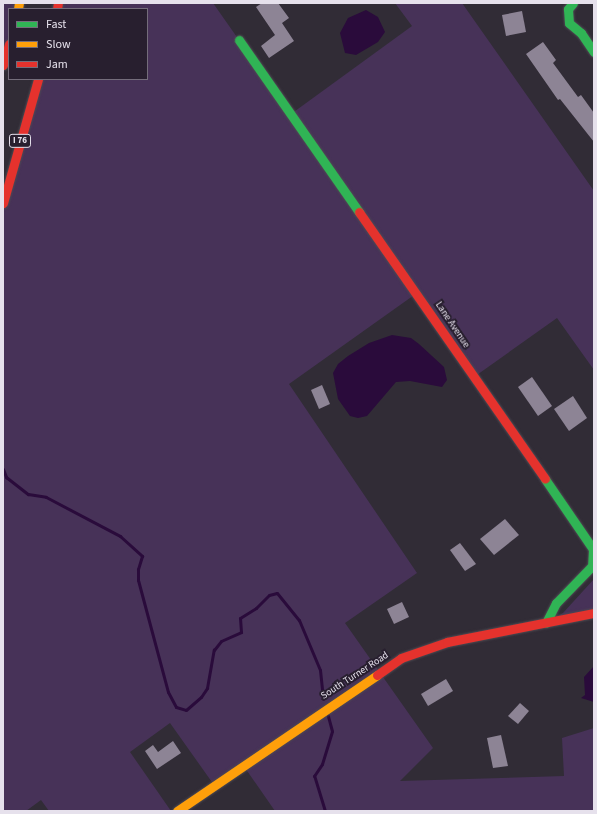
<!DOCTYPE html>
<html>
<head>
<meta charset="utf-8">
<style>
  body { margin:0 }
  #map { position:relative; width:597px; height:814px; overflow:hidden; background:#312c36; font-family:"Source Sans 3",sans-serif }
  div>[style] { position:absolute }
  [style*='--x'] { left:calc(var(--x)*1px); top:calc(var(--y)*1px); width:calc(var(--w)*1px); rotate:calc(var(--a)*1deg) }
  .green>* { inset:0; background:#473258 }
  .water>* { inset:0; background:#2a0b3b }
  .stream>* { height:3px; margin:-1.5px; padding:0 1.5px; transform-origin:1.5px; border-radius:1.5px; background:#2a0b3b }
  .building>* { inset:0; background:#8d8495 }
  .roads { filter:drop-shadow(0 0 1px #4e4a52) drop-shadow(0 0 1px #4e4a52) }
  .fast>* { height:9px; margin:-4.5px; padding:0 4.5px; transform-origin:4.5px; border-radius:4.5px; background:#30b455 }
  .slow>* { height:9px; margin:-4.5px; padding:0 4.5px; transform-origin:4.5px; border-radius:4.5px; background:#ff9f0a }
  .jam>* { height:9px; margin:-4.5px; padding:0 4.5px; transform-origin:4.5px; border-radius:4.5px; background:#e5322d }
  span { translate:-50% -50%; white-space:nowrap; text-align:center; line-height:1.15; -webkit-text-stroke:4px #281f2f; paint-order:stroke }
  .shield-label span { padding:1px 3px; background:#281f2f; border:1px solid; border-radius:3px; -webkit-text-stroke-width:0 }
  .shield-label { font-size:9px; color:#e6e1ec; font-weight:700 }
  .street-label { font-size:10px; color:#e6e1ec }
  .frame { position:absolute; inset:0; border:4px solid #e6e1ec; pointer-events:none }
  .legend { position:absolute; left:8px; top:8px; width:140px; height:72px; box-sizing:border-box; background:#281f2f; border:1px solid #746d7b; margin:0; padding:5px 7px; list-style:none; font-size:12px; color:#e6e1ec }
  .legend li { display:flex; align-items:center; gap:8px; height:20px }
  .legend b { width:20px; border:1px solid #746d7b }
</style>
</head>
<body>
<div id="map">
  <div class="green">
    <i style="clip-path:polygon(3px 3px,19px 3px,18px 9px,9px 9px,9px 44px,3px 65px)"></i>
    <i style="clip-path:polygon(58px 3px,213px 3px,291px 114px,412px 26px,395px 3px,462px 3px,594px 191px,594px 370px,557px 318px,474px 377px,417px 293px,289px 384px,417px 573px,345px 623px,433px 748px,400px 781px,564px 776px,562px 738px,594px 728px,594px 811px,275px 811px,243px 765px,214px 785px,170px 723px,130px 752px,171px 811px,49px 811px,41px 800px,26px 811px,3px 811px,3px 203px,38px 79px,147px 79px,147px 9px,57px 9px)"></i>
    <i style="clip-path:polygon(594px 579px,594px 613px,546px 623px,563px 613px)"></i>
  </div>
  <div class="water">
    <i style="clip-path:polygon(366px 10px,378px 17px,385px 32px,378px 42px,356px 55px,345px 53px,340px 33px,348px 18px)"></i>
    <i style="clip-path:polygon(392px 335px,411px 338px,419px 344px,444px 367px,447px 380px,442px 387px,410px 381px,396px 382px,367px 416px,358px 418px,350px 416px,338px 399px,333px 373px,338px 364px,348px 356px,369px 343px)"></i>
    <i style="clip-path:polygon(594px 666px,594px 702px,581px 698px,585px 695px,584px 677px)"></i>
  </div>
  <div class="stream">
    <i style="--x:3;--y:469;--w:9;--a:69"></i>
    <i style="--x:6;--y:477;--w:28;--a:38"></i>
    <i style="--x:28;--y:494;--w:18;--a:9"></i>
    <i style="--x:46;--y:497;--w:84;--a:27.8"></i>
    <i style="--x:120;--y:536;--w:30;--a:42"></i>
    <i style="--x:142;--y:556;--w:14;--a:107"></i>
    <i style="--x:138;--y:569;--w:11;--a:90"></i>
    <i style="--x:138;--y:580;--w:116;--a:75"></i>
    <i style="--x:168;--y:692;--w:17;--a:62"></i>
    <i style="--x:176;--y:707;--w:10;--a:17"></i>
    <i style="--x:186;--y:710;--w:20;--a:-41"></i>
    <i style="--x:201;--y:697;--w:11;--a:-56"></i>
    <i style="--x:207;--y:688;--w:39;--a:-80"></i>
    <i style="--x:214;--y:650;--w:11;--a:-52"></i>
    <i style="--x:221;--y:641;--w:22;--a:-24"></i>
    <i style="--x:241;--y:632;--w:14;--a:-94"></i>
    <i style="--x:240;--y:618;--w:19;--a:-32"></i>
    <i style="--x:256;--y:608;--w:18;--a:-45"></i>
    <i style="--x:269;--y:595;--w:8;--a:-14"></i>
    <i style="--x:277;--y:593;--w:35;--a:51"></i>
    <i style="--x:299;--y:620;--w:54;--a:67.2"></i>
    <i style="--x:320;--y:670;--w:29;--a:84"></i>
    <i style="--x:325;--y:811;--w:37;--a:-107"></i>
    <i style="--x:314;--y:776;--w:14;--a:-56"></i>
    <i style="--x:322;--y:764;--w:34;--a:-73"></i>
    <i style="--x:332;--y:731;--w:16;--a:-105"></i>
  </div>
  <div class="building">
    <i style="clip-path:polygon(262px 3px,278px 3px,289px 18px,282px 23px,294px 41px,269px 58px,261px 46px,275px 35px,256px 7px)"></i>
    <i style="clip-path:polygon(522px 11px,526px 32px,506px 36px,502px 15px)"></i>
    <i style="clip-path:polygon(543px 42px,556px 60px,553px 63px,578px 97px,581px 95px,594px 113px,594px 142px,560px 99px,558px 100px,526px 54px)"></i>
    <i style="clip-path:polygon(532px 377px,552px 406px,538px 416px,518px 387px)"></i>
    <i style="clip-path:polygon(322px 385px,330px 404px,319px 409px,311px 390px)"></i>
    <i style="clip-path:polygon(573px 396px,587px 418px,569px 431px,554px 409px)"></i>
    <i style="clip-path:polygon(505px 519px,519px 535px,494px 555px,480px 539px)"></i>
    <i style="clip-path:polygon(460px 543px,476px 564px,465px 571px,450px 550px)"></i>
    <i style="clip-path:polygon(402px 602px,409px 617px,394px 624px,387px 609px)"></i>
    <i style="clip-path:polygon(446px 679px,453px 691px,428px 706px,421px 694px)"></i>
    <i style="clip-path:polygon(520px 703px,529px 711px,518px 724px,508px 716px)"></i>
    <i style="clip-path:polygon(501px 735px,508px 766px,493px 768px,487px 738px)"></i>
    <i style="clip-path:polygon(173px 741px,181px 753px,157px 769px,145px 751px,153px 745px,158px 752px)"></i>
  </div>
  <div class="roads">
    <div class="fast">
      <i style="--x:573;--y:3;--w:8;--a:130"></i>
      <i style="--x:568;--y:9;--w:14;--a:86"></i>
      <i style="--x:569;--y:23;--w:16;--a:40"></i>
      <i style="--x:581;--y:33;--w:23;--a:56"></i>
      <i style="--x:239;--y:40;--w:210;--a:55.1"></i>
      <i style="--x:545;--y:479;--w:85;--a:55.6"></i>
      <i style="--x:593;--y:549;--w:17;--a:93"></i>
      <i style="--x:592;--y:566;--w:52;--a:134.2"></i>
      <i style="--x:556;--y:603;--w:22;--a:117"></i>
    </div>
    <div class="slow">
      <i style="--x:18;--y:9;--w:6;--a:-81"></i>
      <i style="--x:177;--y:811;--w:242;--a:-34.2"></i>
    </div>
    <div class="jam">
      <i style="--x:57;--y:9;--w:6;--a:-81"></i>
      <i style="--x:3;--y:65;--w:22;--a:-74"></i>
      <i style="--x:3;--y:203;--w:129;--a:-74.2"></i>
      <i style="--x:359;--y:212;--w:325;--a:55.1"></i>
      <i style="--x:377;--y:675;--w:29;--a:-35"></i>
      <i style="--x:401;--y:658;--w:49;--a:-19.2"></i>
      <i style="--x:447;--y:642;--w:150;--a:-11.2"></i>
    </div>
  </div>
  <div class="shield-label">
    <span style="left:20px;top:141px">I 76</span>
  </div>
  <div class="street-label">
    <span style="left:452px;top:325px;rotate:56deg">Lane Avenue</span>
    <span style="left:355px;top:676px;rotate:-33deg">South Turner Road</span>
  </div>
  <div class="frame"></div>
  <ul class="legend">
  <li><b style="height:5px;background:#30b455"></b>Fast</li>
  <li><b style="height:5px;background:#ff9f0a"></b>Slow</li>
  <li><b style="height:5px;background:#e5322d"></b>Jam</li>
  </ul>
</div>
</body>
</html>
